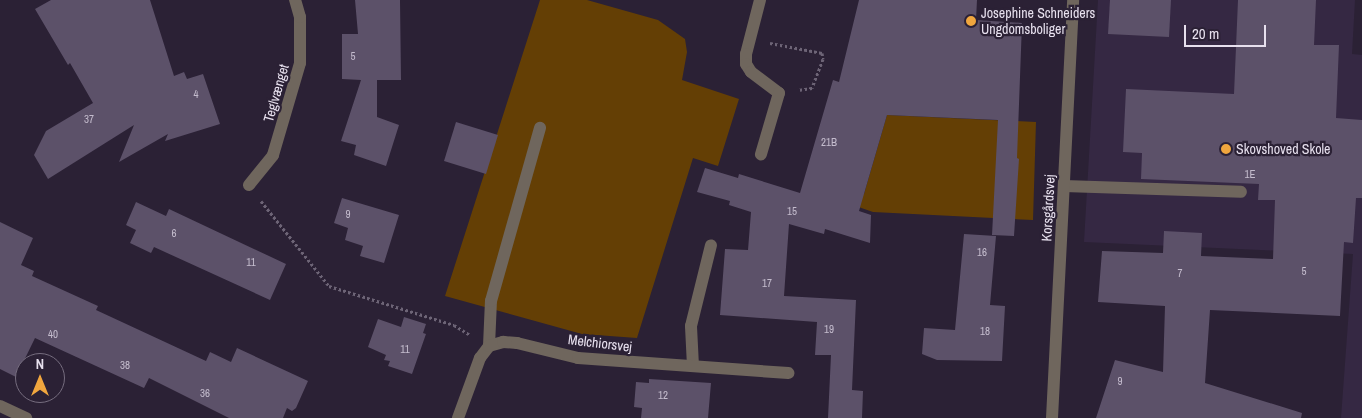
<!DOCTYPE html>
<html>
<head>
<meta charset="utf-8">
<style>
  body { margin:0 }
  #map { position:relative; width:1362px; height:418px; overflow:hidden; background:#2b2135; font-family:"Archivo Narrow",sans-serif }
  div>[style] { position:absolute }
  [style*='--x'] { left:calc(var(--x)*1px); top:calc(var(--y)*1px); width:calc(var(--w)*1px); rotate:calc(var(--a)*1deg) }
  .built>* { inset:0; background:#352843 }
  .green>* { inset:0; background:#643f05 }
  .building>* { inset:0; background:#5c5169 }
  .path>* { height:3px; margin-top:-1.5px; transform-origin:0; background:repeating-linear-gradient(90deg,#6d6476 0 2.5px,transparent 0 5px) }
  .service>* { height:12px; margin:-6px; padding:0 6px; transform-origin:6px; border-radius:6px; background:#6f665d }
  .minor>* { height:12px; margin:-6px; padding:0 6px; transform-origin:6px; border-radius:6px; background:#6f665d }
  .dots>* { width:14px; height:14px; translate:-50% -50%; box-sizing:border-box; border:2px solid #2b2135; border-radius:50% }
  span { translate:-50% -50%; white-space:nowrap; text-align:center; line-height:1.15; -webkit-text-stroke:4.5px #2b2135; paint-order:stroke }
  .number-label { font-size:11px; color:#c4bccd }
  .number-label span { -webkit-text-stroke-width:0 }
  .poi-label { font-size:14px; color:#e7e0ee }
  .left { translate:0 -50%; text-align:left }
  .street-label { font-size:14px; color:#e7e0ee }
  .north { position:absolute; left:15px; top:353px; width:50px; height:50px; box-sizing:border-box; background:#2b2135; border:1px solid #766d7f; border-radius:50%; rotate:0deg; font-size:14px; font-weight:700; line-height:20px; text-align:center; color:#e7e0ee }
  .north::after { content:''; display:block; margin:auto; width:18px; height:22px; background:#f0a63e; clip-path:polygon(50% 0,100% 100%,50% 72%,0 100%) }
  .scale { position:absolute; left:1184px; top:25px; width:82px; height:22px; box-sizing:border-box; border:2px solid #e7e0ee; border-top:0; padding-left:6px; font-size:15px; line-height:18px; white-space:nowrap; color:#e7e0ee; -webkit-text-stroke:4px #2b2135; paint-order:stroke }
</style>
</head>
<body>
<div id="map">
  <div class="built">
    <i style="clip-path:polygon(1098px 0,1355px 0,1352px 54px,1362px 55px,1362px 418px,1341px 418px,1353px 254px,1084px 242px)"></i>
  </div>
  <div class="green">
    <i style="clip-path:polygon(540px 0,587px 0,658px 20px,685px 39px,687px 52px,682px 80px,739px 99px,718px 166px,693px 158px,637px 338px,582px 334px,445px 296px)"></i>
    <i style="clip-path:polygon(887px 115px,1036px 122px,1033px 220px,873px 212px,847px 203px,864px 194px)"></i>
  </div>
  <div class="building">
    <i style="clip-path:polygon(51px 0,150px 0,174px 76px,184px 72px,187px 79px,203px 74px,220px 124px,165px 141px,168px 134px,119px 162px,134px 125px,48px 179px,34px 155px,46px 131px,93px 103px,70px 63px,68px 65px,35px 9px)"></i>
    <i style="clip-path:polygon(355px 0,400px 0,401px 80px,377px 80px,377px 117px,399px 125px,386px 166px,354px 155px,356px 145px,341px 141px,361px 80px,342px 79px,342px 34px,358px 34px)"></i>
    <i style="clip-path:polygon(859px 0,977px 0,976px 20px,1022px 23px,1017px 158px,1019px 159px,1014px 236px,992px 235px,998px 120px,887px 115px,859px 211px,871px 215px,870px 243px,825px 229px,824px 234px,789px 224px,784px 296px,856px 300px,852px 390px,863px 391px,862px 418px,828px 418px,831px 355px,815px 355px,817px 322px,720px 315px,725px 249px,748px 250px,751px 212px,729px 205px,730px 201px,697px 192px,705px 168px,738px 178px,739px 174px,800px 193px,833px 80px,839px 82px)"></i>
    <i style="clip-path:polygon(1110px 0,1171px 0,1169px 37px,1108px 34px)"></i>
    <i style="clip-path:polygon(1238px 0,1316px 0,1314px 45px,1339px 45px,1336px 118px,1362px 120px,1362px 198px,1356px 198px,1353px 243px,1344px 242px,1340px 316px,1210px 310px,1205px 383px,1302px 413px,1301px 418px,1096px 418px,1115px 360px,1163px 372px,1165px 306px,1098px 302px,1102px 251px,1163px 253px,1164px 231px,1202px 233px,1201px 256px,1273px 259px,1275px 200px,1258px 200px,1259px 184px,1141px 179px,1142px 153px,1123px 152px,1126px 89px,1234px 94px)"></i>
    <i style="clip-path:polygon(456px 122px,498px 135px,486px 174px,444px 161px)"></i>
    <i style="clip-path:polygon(342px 198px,399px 215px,384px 263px,360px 256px,363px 246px,345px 240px,348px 228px,334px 223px)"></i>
    <i style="clip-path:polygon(136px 202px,166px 216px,169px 209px,286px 264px,270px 300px,154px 247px,151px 253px,130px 243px,136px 230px,126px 225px)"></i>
    <i style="clip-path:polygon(0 222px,33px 238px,21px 265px,34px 271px,32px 276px,98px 306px,96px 310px,206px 361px,210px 352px,231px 362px,237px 348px,308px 381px,296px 408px,292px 411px,287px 408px,283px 418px,229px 418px,149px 378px,144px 388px,35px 338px,16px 377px,0 369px)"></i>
    <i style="clip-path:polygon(964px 234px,996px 236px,990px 305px,1005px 306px,1002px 361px,937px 360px,922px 354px,924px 328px,955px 330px)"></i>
    <i style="clip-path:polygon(404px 317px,426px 324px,423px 333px,426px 334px,412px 374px,388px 366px,390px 361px,384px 360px,386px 355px,368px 347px,378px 319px,401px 327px)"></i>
    <i style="clip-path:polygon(649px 379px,711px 383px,708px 418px,641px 418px,642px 408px,634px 407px,636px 382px,649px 383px)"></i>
  </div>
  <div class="path">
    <i style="--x:770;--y:43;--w:53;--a:10.9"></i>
    <i style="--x:822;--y:53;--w:6;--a:81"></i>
    <i style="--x:823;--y:59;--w:31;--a:111"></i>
    <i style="--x:812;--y:88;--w:14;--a:172"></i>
    <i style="--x:261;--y:201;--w:109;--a:51.3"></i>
    <i style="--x:329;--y:286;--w:131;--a:17.3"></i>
    <i style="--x:454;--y:325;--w:19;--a:32"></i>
  </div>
  <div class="service">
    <i style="--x:1064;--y:186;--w:177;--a:1.9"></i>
    <i style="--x:489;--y:346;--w:45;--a:-87.5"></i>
    <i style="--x:491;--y:301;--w:180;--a:-74.2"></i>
    <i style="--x:693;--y:366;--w:40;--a:-92.9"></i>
    <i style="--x:691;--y:326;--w:83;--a:-76.1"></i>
  </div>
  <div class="minor">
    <i style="--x:760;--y:0;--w:56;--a:104.5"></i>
    <i style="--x:746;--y:54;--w:10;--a:90"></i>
    <i style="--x:746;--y:64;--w:9;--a:58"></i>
    <i style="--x:751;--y:72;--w:35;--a:37"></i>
    <i style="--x:779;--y:93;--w:64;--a:106.4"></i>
    <i style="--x:249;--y:185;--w:38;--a:-51"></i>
    <i style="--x:273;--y:155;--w:96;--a:-73.6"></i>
    <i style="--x:300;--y:63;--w:46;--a:-90"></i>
    <i style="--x:300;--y:17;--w:18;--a:-106"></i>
    <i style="--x:0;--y:406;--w:29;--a:25"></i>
    <i style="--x:458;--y:418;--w:64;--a:-69.9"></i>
    <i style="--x:480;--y:358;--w:15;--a:-53"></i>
    <i style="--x:489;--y:346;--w:15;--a:-16"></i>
    <i style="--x:503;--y:342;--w:14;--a:4"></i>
    <i style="--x:517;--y:343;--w:63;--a:13.8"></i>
    <i style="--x:578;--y:358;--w:211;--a:4.1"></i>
    <i style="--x:1052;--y:418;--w:419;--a:-87.1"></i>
  </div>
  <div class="dots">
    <i style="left:971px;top:21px;background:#f0a63e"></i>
    <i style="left:1226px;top:149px;background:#f0a63e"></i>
  </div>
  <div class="number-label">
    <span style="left:353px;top:56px">5</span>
    <span style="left:196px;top:94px">4</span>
    <span style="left:89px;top:119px">37</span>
    <span style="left:829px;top:142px">21B</span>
    <span style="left:1250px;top:174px">1E</span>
    <span style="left:792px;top:211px">15</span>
    <span style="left:348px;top:214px">9</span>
    <span style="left:174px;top:233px">6</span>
    <span style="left:982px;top:252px">16</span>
    <span style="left:251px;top:262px">11</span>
    <span style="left:1304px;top:271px">5</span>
    <span style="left:1180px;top:273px">7</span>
    <span style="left:767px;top:283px">17</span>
    <span style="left:829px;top:329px">19</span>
    <span style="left:985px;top:331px">18</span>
    <span style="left:53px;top:334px">40</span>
    <span style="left:405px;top:349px">11</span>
    <span style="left:125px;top:365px">38</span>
    <span style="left:1120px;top:381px">9</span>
    <span style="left:205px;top:393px">36</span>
    <span style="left:663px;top:395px">12</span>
  </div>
  <div class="poi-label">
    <span class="left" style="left:981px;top:21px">Josephine Schneiders<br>Ungdomsboliger</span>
    <span class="left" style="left:1236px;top:149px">Skovshoved Skole</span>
  </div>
  <div class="street-label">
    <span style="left:276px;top:93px;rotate:-74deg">Teglvænget</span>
    <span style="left:1048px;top:208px;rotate:-87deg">Korsgårdsvej</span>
    <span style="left:600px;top:343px;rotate:7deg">Melchiorsvej</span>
  </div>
  <div class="north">N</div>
  <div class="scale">20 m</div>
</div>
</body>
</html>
